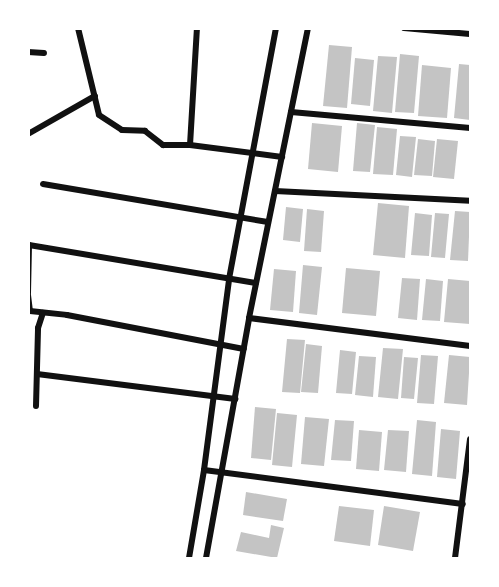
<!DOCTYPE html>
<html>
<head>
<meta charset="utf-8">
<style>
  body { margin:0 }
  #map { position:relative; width:499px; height:587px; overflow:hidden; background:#fff; font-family:"IBM Plex Sans",sans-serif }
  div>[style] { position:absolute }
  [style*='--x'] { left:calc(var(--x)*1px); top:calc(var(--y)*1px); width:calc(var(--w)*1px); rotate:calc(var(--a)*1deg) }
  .building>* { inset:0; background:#c4c4c4 }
  .minor>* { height:6px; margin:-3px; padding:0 3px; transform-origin:3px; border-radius:3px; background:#111 }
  span { translate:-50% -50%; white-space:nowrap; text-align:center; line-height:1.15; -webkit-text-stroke:6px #fff; paint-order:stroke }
  .frame { position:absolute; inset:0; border:30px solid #fff; pointer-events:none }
</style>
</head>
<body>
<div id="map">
  <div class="building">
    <i style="clip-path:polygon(329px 45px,352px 47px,347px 108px,323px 106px)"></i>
    <i style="clip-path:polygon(400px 54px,419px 56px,414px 113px,395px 112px)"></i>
    <i style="clip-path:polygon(378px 56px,397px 57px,392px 113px,373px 111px)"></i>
    <i style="clip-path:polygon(355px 58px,374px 60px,370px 106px,351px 104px)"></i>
    <i style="clip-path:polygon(459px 64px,470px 65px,470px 120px,454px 118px)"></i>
    <i style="clip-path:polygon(422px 65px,451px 68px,447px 118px,418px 116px)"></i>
    <i style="clip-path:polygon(312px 123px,342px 126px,338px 172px,308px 169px)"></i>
    <i style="clip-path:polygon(357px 123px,375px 125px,370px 172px,353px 171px)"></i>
    <i style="clip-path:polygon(377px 127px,397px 129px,393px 175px,373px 174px)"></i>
    <i style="clip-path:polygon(400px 136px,416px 137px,412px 177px,396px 175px)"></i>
    <i style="clip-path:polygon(418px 139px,435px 141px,432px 176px,414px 175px)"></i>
    <i style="clip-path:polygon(437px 139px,458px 141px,454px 179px,433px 177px)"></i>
    <i style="clip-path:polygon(378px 203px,409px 206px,405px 258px,373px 255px)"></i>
    <i style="clip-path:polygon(286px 207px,303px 209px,300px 242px,283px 240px)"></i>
    <i style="clip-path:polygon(307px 209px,324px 211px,321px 252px,304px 251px)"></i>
    <i style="clip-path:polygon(455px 211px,470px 212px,468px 261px,450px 260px)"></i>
    <i style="clip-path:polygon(415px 213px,432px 215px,429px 256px,411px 255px)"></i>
    <i style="clip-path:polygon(435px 213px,449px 214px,445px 258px,431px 257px)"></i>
    <i style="clip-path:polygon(303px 265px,322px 267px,317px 315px,299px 313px)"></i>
    <i style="clip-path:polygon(346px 268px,380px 271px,376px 316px,342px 313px)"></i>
    <i style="clip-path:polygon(274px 269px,296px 271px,293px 312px,270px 310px)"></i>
    <i style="clip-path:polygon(402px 278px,420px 279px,417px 320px,398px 318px)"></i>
    <i style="clip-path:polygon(426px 279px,443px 281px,440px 321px,422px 320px)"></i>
    <i style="clip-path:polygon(448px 279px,470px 281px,470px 324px,444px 322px)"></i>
    <i style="clip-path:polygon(287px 339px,305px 340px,300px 393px,282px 392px)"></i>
    <i style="clip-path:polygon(306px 344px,322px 346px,318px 393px,301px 392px)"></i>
    <i style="clip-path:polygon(383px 348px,403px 349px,398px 399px,378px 397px)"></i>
    <i style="clip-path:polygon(340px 350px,356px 352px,352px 394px,336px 393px)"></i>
    <i style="clip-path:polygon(421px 355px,438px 356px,434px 404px,417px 403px)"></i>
    <i style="clip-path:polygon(449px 355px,470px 357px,467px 405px,444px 403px)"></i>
    <i style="clip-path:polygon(359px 356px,376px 357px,373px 397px,355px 395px)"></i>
    <i style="clip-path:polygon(404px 357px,418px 358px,414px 399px,401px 398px)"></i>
    <i style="clip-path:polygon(255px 407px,276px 409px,271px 460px,251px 458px)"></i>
    <i style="clip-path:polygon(277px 413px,297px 415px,292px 467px,272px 465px)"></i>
    <i style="clip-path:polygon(305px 417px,329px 419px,324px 466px,301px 464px)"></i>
    <i style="clip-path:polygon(335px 420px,354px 421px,351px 461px,331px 460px)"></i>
    <i style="clip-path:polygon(417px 420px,436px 422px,432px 476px,412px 474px)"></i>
    <i style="clip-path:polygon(441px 429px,460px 431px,456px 479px,437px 477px)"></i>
    <i style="clip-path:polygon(359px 430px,382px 432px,379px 471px,356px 469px)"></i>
    <i style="clip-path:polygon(388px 430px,409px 431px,406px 472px,384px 470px)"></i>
    <i style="clip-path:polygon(246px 492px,287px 499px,283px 521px,243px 515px)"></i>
    <i style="clip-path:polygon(339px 506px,374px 510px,370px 546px,334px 541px)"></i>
    <i style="clip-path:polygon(384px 506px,420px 512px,413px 551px,378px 545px)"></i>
    <i style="clip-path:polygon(271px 525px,284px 528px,277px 558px,236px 551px,241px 532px,269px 538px)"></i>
  </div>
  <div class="minor">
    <i style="--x:78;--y:28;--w:89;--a:76.4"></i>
    <i style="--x:99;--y:115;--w:27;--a:33"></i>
    <i style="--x:122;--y:130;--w:23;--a:2"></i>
    <i style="--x:145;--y:131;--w:23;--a:38"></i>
    <i style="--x:163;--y:145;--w:27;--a:0"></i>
    <i style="--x:190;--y:145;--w:93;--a:7.4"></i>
    <i style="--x:404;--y:28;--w:66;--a:5.2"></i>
    <i style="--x:28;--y:52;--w:16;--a:4"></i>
    <i style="--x:291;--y:112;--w:180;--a:5.1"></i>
    <i style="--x:28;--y:134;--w:77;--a:-29.6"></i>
    <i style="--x:190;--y:145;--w:117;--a:-86.6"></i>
    <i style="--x:43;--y:184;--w:228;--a:9.6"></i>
    <i style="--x:275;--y:191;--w:195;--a:2.9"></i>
    <i style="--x:28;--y:293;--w:48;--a:-88.8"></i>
    <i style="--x:29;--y:245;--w:230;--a:9.5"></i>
    <i style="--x:28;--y:295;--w:16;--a:83"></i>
    <i style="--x:30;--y:311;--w:37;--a:6"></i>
    <i style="--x:67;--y:315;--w:180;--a:10.9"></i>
    <i style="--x:249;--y:318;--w:223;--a:7.2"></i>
    <i style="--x:37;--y:374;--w:200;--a:7.2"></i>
    <i style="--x:36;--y:406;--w:78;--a:-88.5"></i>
    <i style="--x:38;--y:328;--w:16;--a:-72"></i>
    <i style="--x:204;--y:470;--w:261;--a:7.5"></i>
    <i style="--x:189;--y:558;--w:89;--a:-80.3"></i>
    <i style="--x:204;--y:470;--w:193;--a:-82.5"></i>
    <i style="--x:229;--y:279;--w:255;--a:-79.4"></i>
    <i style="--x:206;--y:558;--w:244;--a:-79.8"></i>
    <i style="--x:249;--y:318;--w:296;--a:-78.5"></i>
    <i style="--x:455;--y:558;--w:120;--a:-82.8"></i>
  </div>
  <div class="frame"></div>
</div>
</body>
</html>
